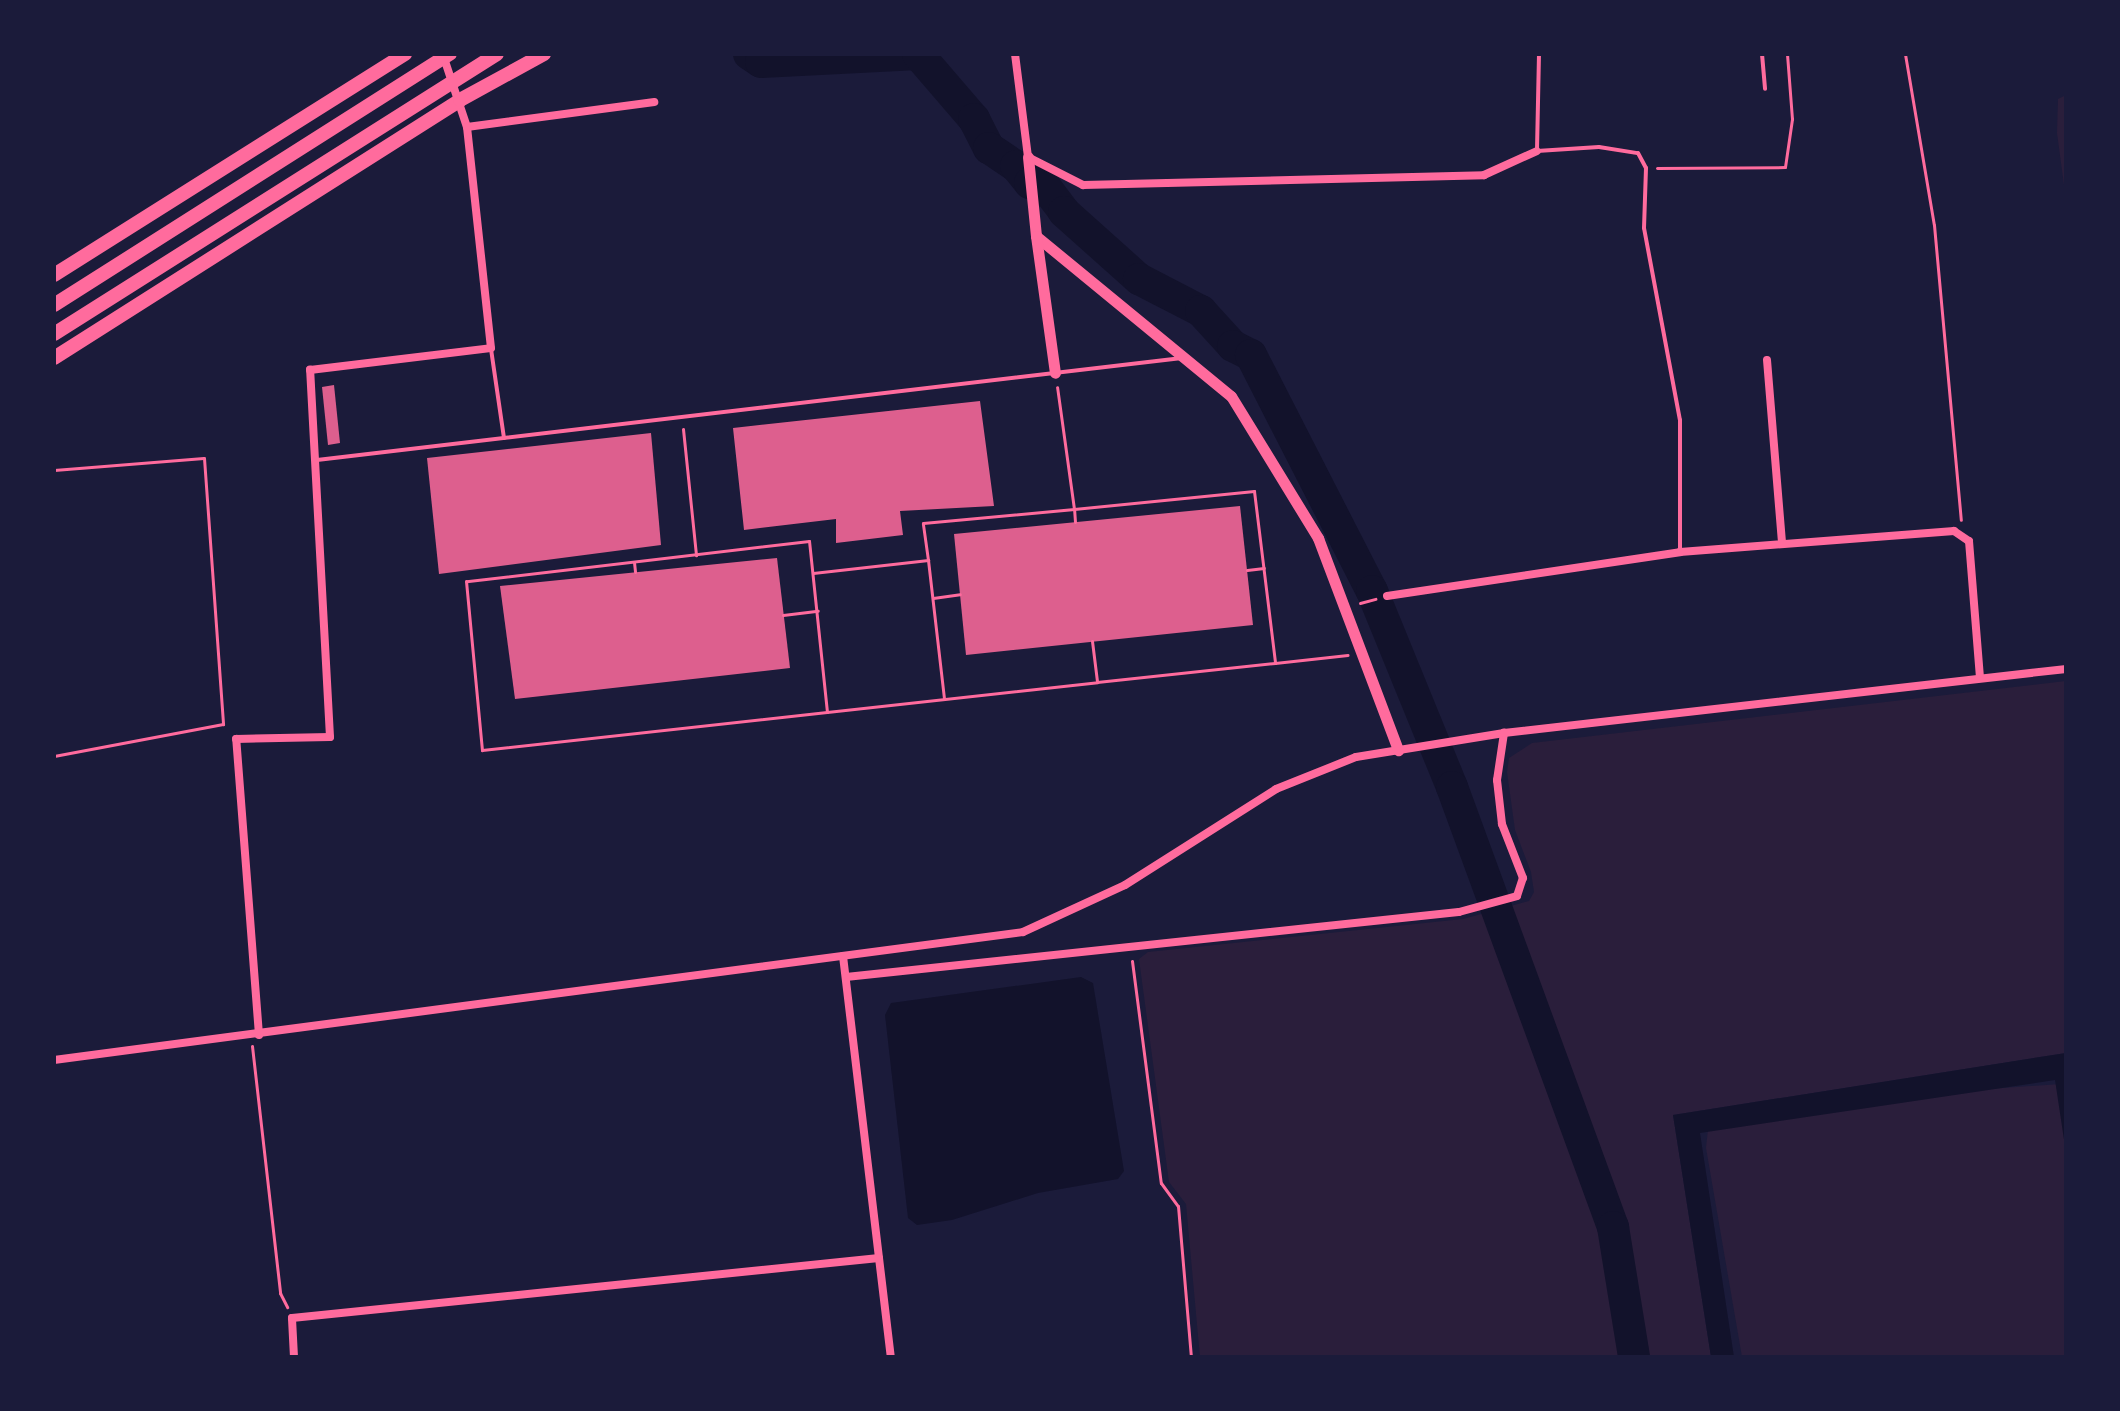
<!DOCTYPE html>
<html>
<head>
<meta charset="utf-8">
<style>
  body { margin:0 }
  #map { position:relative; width:2120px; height:1411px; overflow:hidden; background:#1b1b3a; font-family:Helvetica,sans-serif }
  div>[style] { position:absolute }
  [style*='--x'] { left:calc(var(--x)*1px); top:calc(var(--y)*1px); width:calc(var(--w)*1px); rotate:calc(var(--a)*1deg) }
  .green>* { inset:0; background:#2a1e3b }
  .water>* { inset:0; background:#12122b }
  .river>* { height:32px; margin:-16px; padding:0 16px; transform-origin:16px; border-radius:16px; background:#12122b }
  .building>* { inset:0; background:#dd5f8e }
  .path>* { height:3px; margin:-1.5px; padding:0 1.5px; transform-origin:1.5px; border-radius:1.5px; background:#ff6b9d }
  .service>* { height:4px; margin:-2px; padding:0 2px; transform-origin:2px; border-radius:2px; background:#ff6b9d }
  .minor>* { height:8px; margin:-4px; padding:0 4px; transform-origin:4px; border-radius:4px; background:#ff6b9d }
  .tertiary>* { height:11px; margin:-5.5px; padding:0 5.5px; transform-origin:5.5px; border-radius:5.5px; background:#ff6b9d }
  .trunk>* { height:14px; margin:-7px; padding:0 7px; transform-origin:7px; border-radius:7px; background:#ff6b9d }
  span { translate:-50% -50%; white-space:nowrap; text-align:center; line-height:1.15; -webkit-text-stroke:6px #1b1b3a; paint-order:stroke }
  .frame { position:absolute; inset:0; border:56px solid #1b1b3a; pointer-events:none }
</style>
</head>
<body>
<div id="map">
  <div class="green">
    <i style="clip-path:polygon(2066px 95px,2066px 200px,2057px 133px,2058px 99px)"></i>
    <i style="clip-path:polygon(2066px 681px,2066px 1053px,1673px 1115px,1711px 1357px,1200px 1357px,1186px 1204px,1169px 1182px,1139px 959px,1148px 952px,1463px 919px,1529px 901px,1534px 892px,1531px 872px,1515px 830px,1507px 772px,1509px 758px,1532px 743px)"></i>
    <i style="clip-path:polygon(2061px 1084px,2066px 1094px,2066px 1357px,1742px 1357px,1706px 1148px,1708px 1129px,1987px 1089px)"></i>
  </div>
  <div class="water">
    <i style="clip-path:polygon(1081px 977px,1093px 983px,1124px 1171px,1118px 1179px,1038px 1193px,952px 1220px,917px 1225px,908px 1218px,885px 1015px,891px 1003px)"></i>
    <i style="clip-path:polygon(2066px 1053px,2066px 1153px,2055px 1080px,1700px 1133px,1734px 1357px,1711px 1357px,1673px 1115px)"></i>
  </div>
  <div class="river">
    <i style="--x:749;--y:54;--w:14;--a:34"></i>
    <i style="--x:761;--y:62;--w:157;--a:-2.9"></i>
    <i style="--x:918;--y:54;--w:86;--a:49.3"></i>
    <i style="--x:974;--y:119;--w:33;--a:63"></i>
    <i style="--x:989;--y:148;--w:32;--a:34"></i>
    <i style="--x:1016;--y:166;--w:22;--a:51"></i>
    <i style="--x:1030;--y:183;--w:11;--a:-10"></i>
    <i style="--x:1041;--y:181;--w:39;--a:53"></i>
    <i style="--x:1064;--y:212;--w:101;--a:41.8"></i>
    <i style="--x:1139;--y:279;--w:70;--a:27.3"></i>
    <i style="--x:1201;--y:311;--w:47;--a:47.6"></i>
    <i style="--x:1233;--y:346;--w:20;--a:27"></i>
    <i style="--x:1251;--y:355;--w:265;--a:62.9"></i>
    <i style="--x:1372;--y:591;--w:212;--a:67.8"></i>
    <i style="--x:1452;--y:787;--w:469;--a:69.9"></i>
    <i style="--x:1613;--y:1227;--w:132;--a:80.8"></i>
  </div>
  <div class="building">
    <i style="clip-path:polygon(334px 385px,340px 443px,328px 445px,322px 387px)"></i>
    <i style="clip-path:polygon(980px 401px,994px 506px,900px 511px,903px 535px,836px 543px,836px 519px,744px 530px,733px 428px)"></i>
    <i style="clip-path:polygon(651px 433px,661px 545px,439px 574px,427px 458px)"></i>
    <i style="clip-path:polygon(1240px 506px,1253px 625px,966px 655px,954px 534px)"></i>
    <i style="clip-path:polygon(777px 558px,790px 668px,515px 699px,500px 586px)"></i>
  </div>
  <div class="path">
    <i style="--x:1905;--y:54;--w:173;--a:80.4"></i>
    <i style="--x:1934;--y:225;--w:296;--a:84.8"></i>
    <i style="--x:1657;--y:168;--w:128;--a:-0.4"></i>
    <i style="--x:1785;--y:167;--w:49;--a:-81.7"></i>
    <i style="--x:1792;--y:119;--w:65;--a:-94.4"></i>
    <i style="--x:683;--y:429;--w:127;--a:84.1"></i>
    <i style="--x:54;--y:470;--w:150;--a:-4.6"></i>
    <i style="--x:204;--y:458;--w:267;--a:85.9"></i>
    <i style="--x:223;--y:724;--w:172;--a:169.3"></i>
    <i style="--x:1075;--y:522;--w:13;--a:-94"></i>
    <i style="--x:1074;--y:509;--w:181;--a:-5.7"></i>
    <i style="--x:1254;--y:491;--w:173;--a:83"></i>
    <i style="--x:928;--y:560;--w:140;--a:83.4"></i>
    <i style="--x:634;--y:562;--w:10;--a:84"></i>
    <i style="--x:1247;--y:570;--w:17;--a:-7"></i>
    <i style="--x:813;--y:573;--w:116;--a:-6.4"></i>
    <i style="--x:928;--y:560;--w:37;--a:-98"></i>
    <i style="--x:923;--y:523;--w:152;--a:-5.3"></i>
    <i style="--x:1074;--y:509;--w:123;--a:-97.9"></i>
    <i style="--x:933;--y:598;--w:27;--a:-8"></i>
    <i style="--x:1360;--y:603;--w:16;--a:-15"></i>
    <i style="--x:783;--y:615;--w:35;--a:-7"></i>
    <i style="--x:1092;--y:641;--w:40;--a:82.9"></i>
    <i style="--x:827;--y:712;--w:172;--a:-96"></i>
    <i style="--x:809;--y:541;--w:345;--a:173.3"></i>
    <i style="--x:466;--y:581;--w:170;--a:84.6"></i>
    <i style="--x:482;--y:750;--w:347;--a:-6.3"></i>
    <i style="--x:827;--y:712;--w:272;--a:-6.3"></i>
    <i style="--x:1097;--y:682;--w:179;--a:-6.1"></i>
    <i style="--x:1275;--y:663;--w:73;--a:-6.3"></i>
    <i style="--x:1132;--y:961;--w:224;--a:82.6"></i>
    <i style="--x:1161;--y:1183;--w:29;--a:54"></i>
    <i style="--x:1178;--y:1206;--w:152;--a:85.1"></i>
    <i style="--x:252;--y:1046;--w:249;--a:83.5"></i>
    <i style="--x:280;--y:1293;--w:16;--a:63"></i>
  </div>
  <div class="service">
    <i style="--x:1539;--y:54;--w:97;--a:91.2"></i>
    <i style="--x:1537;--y:151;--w:62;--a:-3.7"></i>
    <i style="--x:1599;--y:147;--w:39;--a:9"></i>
    <i style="--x:1638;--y:153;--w:17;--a:62"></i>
    <i style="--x:1646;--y:168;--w:60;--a:91.9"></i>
    <i style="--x:1644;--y:228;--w:195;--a:79.4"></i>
    <i style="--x:1680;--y:420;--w:130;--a:90"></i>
    <i style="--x:1762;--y:54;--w:35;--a:85"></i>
    <i style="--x:491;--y:349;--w:90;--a:81.7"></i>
    <i style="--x:317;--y:460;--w:871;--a:-6.73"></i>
  </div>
  <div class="minor">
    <i style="--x:1015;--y:54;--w:104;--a:82.8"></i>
    <i style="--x:1028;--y:157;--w:62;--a:27"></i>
    <i style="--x:1083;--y:185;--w:401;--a:-1.4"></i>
    <i style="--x:1484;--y:175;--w:58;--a:-24.4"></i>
    <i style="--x:443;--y:55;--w:76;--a:71.6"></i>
    <i style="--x:467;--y:127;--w:189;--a:-7.6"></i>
    <i style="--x:1767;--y:360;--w:182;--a:85.3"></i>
    <i style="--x:1387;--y:596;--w:296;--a:-8.5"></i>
    <i style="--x:1680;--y:552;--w:275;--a:-4.4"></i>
    <i style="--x:1954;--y:531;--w:18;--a:34"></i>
    <i style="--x:1969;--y:541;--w:137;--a:85.4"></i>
    <i style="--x:843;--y:956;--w:404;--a:83.2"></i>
    <i style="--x:846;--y:977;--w:616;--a:-6.05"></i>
    <i style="--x:1459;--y:912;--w:60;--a:-15.4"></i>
    <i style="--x:1517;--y:896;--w:19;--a:-72"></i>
    <i style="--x:1523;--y:878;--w:58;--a:-111.3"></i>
    <i style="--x:1502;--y:824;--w:44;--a:-96.5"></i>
    <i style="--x:1497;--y:780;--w:48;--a:-81.5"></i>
    <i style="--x:259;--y:1035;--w:297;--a:-94.4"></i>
    <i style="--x:236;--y:739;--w:94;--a:-1.2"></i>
    <i style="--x:330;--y:737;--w:368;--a:-93.1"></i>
    <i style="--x:310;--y:370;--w:182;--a:-6.9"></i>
    <i style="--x:491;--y:348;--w:222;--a:-96.2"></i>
    <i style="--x:54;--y:1060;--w:977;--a:-7.52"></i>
    <i style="--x:1023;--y:932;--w:112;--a:-24.7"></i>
    <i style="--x:1125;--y:885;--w:179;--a:-32.4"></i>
    <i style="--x:1276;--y:789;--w:86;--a:-21.8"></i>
    <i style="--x:1356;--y:757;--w:150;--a:-9.2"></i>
    <i style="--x:1504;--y:733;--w:566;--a:-6.5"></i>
    <i style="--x:294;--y:1357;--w:39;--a:-93"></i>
    <i style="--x:292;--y:1318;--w:590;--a:-5.84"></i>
  </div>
  <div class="tertiary">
    <i style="--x:1028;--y:157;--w:79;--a:84.2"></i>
    <i style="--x:1036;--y:236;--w:252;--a:39.4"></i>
    <i style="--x:1231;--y:396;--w:167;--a:58.5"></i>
    <i style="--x:1318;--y:538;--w:227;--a:69.3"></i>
    <i style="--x:1036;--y:236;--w:138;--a:82.1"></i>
  </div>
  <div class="trunk">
    <i style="--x:54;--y:275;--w:415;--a:-32.2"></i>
    <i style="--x:54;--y:305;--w:469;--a:-32.4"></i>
    <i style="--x:54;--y:334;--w:524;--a:-32.3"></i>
    <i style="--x:54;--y:358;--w:481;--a:-32.4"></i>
    <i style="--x:460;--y:100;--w:96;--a:-28.7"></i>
  </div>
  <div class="frame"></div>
</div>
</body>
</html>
